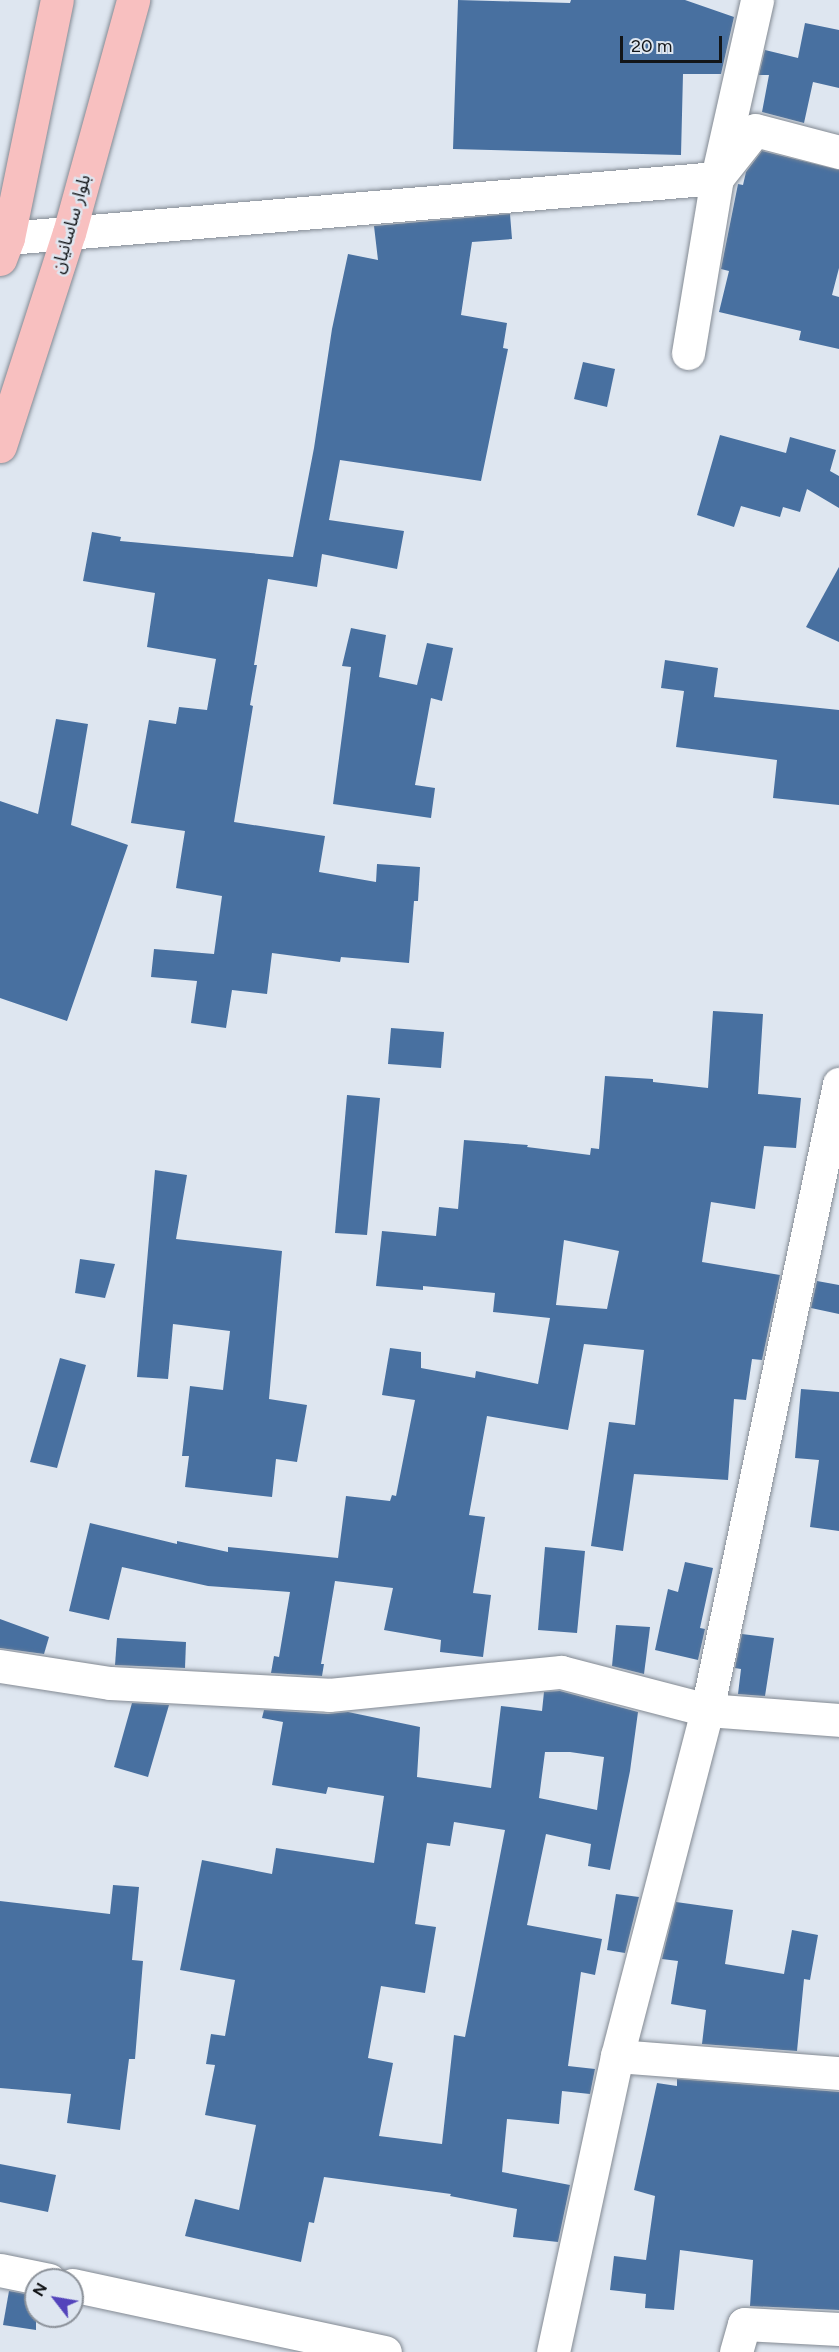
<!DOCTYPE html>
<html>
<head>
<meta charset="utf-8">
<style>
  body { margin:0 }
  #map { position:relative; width:839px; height:2352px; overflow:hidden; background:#dee6f0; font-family:Figtree,"Noto Sans Arabic",sans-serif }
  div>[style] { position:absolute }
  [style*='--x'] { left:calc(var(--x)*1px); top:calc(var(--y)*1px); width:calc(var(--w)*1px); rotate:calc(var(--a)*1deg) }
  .building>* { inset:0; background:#4870a0 }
  .roads { filter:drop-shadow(0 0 2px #838a93) drop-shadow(0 0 2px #838a93) }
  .minor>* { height:33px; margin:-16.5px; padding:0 16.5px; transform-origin:16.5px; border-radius:16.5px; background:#fff }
  .highway>* { height:33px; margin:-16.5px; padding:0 16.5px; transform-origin:16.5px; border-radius:16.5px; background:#f8c0c0 }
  span { translate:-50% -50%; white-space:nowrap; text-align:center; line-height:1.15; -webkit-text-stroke:5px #dee6f0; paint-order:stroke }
  .street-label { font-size:18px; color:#121518 }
  .north { position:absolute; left:24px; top:2268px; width:60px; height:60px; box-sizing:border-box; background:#dee6f0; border:2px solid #8c929a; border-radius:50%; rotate:301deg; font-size:16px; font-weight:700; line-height:24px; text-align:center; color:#121518 }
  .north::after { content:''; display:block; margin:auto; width:21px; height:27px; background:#5344bb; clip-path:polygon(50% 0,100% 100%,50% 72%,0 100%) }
  .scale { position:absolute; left:620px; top:36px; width:102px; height:27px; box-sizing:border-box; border:3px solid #121518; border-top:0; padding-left:8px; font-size:18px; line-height:21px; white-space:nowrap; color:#121518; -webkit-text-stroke:4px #dee6f0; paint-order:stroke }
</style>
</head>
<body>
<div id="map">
  <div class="building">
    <i style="clip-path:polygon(458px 0,570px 3px,571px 0,685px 0,734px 17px,721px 74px,683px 74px,681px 155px,453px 149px)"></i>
    <i style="clip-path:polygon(805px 23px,839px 30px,839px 88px,813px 82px,804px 123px,762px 112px,769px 75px,759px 75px,765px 50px,798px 58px)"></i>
    <i style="clip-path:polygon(762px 151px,839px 170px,839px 268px,832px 295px,839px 297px,839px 349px,799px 340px,801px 331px,719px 312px,729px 271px,721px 269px,738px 184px,743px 185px,746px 172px)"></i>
    <i style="clip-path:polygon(510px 214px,512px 239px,472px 242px,461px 315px,507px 323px,503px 348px,508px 349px,481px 481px,340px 460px,329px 520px,404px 531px,397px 569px,322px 554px,317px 587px,268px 579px,254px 665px,257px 665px,250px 705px,253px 706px,234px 822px,325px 836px,319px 872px,376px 882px,377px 864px,420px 867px,418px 901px,414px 901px,409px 963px,341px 957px,340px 962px,272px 953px,267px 994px,232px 990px,226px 1028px,191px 1023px,197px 981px,151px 977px,154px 949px,214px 954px,222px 896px,176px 888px,185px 831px,131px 823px,149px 720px,176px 724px,179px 707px,207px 710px,216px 659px,147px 647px,155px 593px,83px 581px,92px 532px,121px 537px,120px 541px,293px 557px,314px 448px,332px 329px,348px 254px,378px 260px,374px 226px)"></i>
    <i style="clip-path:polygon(583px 362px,615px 369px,607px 407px,574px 399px)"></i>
    <i style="clip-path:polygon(720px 435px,786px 453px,790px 437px,836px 450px,830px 471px,839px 476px,839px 508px,807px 489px,800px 512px,783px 507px,780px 517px,741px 506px,734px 527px,697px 515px)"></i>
    <i style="clip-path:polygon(839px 567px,839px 642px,806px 627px)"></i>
    <i style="clip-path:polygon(351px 628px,386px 635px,379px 677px,417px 685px,427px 643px,453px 648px,442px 701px,431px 698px,415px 785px,435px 788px,431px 818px,333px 804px,351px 667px,342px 666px)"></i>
    <i style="clip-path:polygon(665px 660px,718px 668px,714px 697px,839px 710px,839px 805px,773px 798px,777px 760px,676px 747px,684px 691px,661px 688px)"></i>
    <i style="clip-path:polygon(56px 719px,88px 724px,71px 825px,128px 845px,67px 1021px,0 998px,0 801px,38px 814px)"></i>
    <i style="clip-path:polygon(evenodd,713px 1011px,763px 1014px,758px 1094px,801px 1098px,796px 1148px,764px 1146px,755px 1209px,711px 1202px,702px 1262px,780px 1275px,762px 1360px,752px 1359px,746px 1400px,734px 1399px,728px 1480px,634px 1474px,623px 1551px,591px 1546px,609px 1422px,635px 1425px,644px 1350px,584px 1344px,568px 1430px,487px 1416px,469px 1515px,485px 1517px,473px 1593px,491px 1595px,483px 1657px,440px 1652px,441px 1640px,384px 1630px,393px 1588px,335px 1581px,336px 1575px,321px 1664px,324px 1664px,322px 1676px,271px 1673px,274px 1656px,279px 1657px,290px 1592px,208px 1586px,122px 1567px,109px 1620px,69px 1611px,90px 1523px,177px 1544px,177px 1541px,228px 1552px,228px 1547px,338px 1558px,346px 1496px,390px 1501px,392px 1495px,396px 1496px,415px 1400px,382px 1395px,390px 1348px,421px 1352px,421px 1368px,475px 1378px,476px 1371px,538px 1384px,550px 1318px,493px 1312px,495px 1293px,423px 1286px,423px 1290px,376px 1286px,382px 1231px,436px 1236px,439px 1207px,458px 1209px,464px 1140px,528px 1145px,527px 1147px,590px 1155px,591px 1148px,599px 1149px,605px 1076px,653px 1079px,653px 1082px,708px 1088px,713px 1011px,564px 1240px,619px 1251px,607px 1309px,556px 1305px,564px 1240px)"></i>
    <i style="clip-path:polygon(391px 1028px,444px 1032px,441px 1068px,388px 1064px)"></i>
    <i style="clip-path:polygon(347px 1095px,380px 1098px,367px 1235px,335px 1233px)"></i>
    <i style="clip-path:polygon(155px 1170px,187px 1175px,176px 1239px,282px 1251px,269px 1399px,307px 1405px,297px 1462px,276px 1459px,272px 1497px,185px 1487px,189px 1456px,182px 1456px,190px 1386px,223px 1390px,230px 1331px,173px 1324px,168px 1379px,137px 1377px)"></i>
    <i style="clip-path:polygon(80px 1259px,115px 1264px,105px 1298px,75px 1293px)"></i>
    <i style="clip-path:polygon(817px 1281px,839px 1285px,839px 1314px,811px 1308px)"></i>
    <i style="clip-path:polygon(60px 1358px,86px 1365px,57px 1468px,30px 1462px)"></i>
    <i style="clip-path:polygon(801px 1389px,839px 1392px,839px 1531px,810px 1527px,819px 1460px,795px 1458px)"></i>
    <i style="clip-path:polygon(545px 1547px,585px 1551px,577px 1633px,538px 1630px)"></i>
    <i style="clip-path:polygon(685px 1562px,713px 1568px,700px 1628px,705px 1629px,698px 1660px,655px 1650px,668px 1589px,678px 1592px)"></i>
    <i style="clip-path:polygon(0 1619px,49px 1637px,44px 1654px,0 1648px)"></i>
    <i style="clip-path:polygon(616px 1625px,650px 1627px,644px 1674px,612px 1666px)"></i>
    <i style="clip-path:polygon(742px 1634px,774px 1638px,765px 1696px,738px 1694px,741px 1669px,735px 1668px)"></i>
    <i style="clip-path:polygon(117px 1638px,186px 1642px,185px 1668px,115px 1665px)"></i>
    <i style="clip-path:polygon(evenodd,560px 1691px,638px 1712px,630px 1771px,610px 1870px,588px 1866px,591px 1844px,546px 1834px,527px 1925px,602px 1939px,595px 1975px,581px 1972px,568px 2066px,595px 2069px,590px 2094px,562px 2091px,559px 2124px,507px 2119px,502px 2172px,570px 2185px,558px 2242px,513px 2237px,517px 2209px,450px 2196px,451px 2194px,324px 2177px,314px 2223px,309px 2222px,301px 2262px,185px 2236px,195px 2199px,239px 2210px,256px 2125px,205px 2115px,215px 2065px,206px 2064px,211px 2034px,225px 2036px,235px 1980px,180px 1970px,202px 1860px,272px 1874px,276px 1848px,374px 1863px,384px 1796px,328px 1787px,326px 1794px,272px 1785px,283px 1722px,262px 1718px,264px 1710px,328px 1714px,348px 1712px,420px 1727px,417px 1777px,491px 1788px,501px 1706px,542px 1711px,544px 1692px,560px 1691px,545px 1752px,570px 1752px,604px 1757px,597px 1810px,539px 1798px,545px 1752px,560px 1691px,454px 1822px,505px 1830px,465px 2037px,454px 2035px,442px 2144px,379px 2136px,393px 2063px,368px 2058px,381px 1986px,425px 1993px,436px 1927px,415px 1924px,427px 1843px,450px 1846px,454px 1822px)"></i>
    <i style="clip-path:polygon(132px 1703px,169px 1705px,148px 1777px,114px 1767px)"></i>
    <i style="clip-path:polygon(113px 1885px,139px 1887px,132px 1960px,143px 1961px,135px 2059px,129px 2059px,120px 2130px,67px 2123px,71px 2094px,0 2088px,0 1901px,110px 1914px)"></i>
    <i style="clip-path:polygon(616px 1894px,639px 1897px,625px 1953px,607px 1950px)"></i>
    <i style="clip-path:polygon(676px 1902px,733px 1910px,725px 1964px,784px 1974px,792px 1930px,818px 1935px,810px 1980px,804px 1979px,797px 2051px,702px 2044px,706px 2010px,671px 2004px,678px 1961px,662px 1959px)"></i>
    <i style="clip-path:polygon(677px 2079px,839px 2092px,839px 2310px,750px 2306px,753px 2260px,680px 2250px,674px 2310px,645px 2308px,646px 2294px,610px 2290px,614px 2256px,646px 2260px,655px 2196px,634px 2190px,657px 2083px,677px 2086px)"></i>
    <i style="clip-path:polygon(0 2164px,56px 2175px,48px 2212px,0 2202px)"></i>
    <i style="clip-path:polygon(9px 2291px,36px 2296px,36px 2330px,3px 2325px)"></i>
  </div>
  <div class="roads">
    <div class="minor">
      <i style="--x:8;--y:238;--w:712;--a:-4.84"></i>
      <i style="--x:717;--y:178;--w:61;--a:-51.6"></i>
      <i style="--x:755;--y:130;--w:87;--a:14.7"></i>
      <i style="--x:688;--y:353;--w:177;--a:-80.6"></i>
      <i style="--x:717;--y:178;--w:182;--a:-77.3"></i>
      <i style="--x:0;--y:1666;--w:111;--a:8.8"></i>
      <i style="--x:110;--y:1683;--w:219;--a:3.1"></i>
      <i style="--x:329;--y:1695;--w:233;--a:-5.7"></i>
      <i style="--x:561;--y:1672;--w:151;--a:14.6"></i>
      <i style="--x:707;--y:1710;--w:132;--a:4.3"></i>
      <i style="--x:617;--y:2056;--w:223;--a:4.4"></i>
      <i style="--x:0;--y:2270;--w:50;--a:11.5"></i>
      <i style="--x:72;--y:2285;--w:320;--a:12.1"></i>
      <i style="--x:553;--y:2352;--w:303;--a:-77.8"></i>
      <i style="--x:617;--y:2056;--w:358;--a:-75.4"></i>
      <i style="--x:707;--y:1710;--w:640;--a:-78.09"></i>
      <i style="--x:736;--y:2352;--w:29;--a:-74"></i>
      <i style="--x:744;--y:2324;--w:95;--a:3"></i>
    </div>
    <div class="highway">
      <i style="--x:0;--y:259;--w:22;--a:-69"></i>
      <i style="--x:8;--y:238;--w:243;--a:-78.4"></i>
      <i style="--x:0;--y:446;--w:224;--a:-72.1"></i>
      <i style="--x:69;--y:233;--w:242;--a:-74.6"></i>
    </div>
  </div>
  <div class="street-label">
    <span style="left:71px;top:224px;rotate:-74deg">بلوار ساسانیان</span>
  </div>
  <div class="north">N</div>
  <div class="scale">20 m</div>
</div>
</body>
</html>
